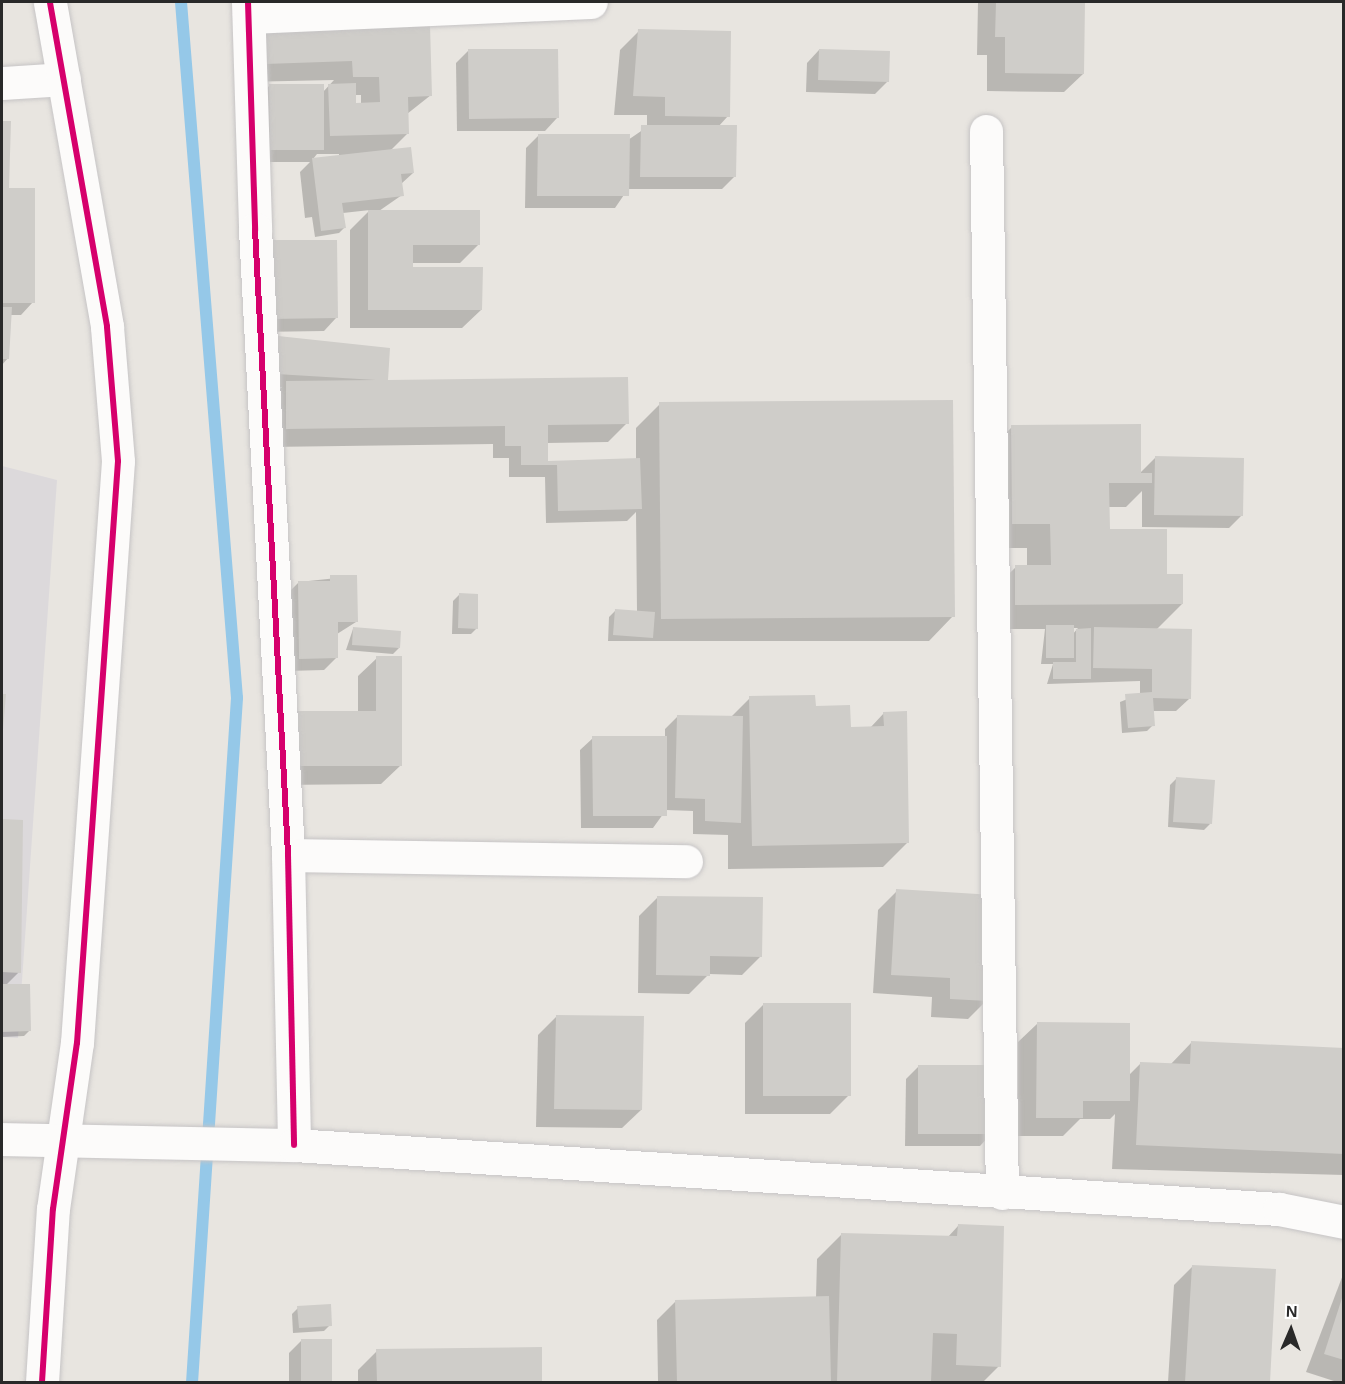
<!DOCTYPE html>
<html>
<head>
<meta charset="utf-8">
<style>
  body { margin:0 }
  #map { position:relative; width:1345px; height:1384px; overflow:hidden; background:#e8e5e0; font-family:Helvetica,sans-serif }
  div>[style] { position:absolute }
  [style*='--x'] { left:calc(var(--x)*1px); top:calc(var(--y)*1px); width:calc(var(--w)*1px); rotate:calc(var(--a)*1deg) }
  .industrial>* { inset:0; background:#dcd9db }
  .shadow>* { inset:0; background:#0003 }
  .stream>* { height:12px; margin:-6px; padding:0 6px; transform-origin:6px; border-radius:6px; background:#95c8e8 }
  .building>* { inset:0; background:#cfcdc9 }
  .roads { filter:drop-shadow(0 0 2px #c6c4c5) drop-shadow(0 0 2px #c6c4c5) }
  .minor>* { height:33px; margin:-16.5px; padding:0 16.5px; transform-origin:16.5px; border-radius:16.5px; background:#fcfbfa }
  .tertiary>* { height:33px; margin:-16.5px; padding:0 16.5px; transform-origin:16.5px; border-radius:16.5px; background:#fcfbfa }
  .secondary>* { height:33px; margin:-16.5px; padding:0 16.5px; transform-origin:16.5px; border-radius:16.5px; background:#fcfbfa }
  .cycleway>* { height:6px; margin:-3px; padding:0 3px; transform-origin:3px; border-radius:3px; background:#d6006c }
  span { translate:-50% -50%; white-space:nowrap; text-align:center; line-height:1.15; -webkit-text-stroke:4.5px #fff; paint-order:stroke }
  .frame { position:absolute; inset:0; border:3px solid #292929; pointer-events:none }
  .north { position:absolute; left:1261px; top:1300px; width:60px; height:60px; -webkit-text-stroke:4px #fff; paint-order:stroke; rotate:2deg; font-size:16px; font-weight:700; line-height:24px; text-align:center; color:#292929 }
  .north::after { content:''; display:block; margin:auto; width:21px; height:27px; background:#292929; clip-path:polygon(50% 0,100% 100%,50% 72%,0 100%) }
</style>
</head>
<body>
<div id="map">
  <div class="industrial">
    <i style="clip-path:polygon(2px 466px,57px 480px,18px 1038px,2px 1037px)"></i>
  </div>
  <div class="shadow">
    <i style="clip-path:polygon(evenodd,556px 2px,535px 22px,429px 25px,431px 95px,407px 114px,408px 133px,391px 150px,413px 173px,401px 184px,402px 195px,379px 211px,479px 244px,460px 263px,411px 263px,411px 269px,481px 310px,462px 328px,350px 328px,350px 230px,370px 210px,343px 213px,345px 227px,339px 233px,315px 237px,312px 217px,305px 218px,300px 172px,310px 162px,258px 162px,257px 98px,270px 85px,323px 92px,334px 80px,247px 82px,245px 51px,556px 2px,354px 95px,361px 95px,361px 105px,355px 105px,354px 95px,556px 2px,317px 154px,339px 154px,339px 156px,313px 159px,317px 154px)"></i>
    <i style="clip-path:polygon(978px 2px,1084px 2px,1083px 74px,1064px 92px,987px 91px,987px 55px,977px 55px)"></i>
    <i style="clip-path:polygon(639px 31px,728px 116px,718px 127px,735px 176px,722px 189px,628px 189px,615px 208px,525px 208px,526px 148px,539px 135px,628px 140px,647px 127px,647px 115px,614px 115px,620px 50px)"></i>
    <i style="clip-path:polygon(469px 50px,557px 118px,545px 131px,457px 131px,456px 63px)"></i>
    <i style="clip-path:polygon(819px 50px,888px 81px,875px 94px,806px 92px,807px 63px)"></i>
    <i style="clip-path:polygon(2px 123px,9px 123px,8px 189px,33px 302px,21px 315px,10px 315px,8px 358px,2px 365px)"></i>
    <i style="clip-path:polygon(257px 254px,336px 318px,324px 331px,258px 332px)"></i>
    <i style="clip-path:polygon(279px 338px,387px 381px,627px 423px,608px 442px,547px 443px,547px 463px,636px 460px,636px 428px,660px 404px,953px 616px,929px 641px,608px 641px,609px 617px,615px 611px,637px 612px,636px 512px,627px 521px,546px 523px,545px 477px,509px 477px,509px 458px,493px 458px,493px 444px,268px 447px,267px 402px,282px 387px,264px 386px,266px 351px)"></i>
    <i style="clip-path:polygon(evenodd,1012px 427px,1139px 474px,1155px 458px,1242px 515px,1229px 528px,1142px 527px,1142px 491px,1126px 507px,1108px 507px,1108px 531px,1166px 576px,1182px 604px,1156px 630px,1189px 699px,1176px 711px,1152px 711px,1153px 725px,1147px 731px,1122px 733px,1120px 702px,1140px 694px,1140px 681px,1047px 684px,1053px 664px,1041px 664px,1045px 629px,991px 629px,991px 591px,1016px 567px,1027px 567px,1027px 548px,988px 548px,988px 451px,1012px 427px,1072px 628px,1078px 628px,1072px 635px,1072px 628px)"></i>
    <i style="clip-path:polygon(356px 576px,356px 622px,337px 634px,337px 657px,324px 670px,287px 671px,286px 595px,299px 582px)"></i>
    <i style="clip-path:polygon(459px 595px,477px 628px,471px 634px,452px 634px,453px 601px)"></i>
    <i style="clip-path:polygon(353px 629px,399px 648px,393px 654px,346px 650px)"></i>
    <i style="clip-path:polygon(377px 658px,400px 766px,381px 784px,278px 785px,358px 712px,358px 676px)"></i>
    <i style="clip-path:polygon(750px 698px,814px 708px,849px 728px,870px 728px,884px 713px,907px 843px,883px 867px,728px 869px,728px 835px,693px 834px,693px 811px,666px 810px,653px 828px,581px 828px,580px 750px,593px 738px,665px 738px,665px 729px,678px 716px,731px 717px)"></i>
    <i style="clip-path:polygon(1176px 779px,1210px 824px,1204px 830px,1168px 827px,1170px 785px)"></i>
    <i style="clip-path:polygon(2px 821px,22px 821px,19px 972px,6px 985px,30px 1030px,24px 1036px,2px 1037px)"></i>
    <i style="clip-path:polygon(897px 891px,987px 1000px,968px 1019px,931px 1017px,932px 997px,873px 993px,878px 910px)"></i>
    <i style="clip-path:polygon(658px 897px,761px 956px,742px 975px,709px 974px,689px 994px,638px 993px,639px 916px)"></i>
    <i style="clip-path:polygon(764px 1004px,849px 1095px,830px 1114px,745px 1114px,745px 1023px)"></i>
    <i style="clip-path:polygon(557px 1016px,641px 1110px,622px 1128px,536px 1127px,538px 1035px)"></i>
    <i style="clip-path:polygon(1037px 1024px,1129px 1075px,1141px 1063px,1170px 1065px,1191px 1043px,1344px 1050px,1344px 1175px,1112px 1169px,1115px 1114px,1110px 1119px,1080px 1119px,1063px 1136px,1018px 1136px,1018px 1042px)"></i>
    <i style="clip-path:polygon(918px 1067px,992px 1133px,980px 1146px,905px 1146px,906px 1079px)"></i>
    <i style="clip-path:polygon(958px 1226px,999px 1366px,983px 1382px,658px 1382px,657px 1320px,676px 1301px,816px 1298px,817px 1259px,842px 1234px,947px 1238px)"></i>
    <i style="clip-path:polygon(1193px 1266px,1274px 1271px,1268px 1382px,1168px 1382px,1174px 1285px)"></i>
    <i style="clip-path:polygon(1344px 1272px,1344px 1382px,1337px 1382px,1306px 1372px)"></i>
    <i style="clip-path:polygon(298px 1308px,330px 1325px,324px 1331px,293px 1333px,292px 1314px)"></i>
    <i style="clip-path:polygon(302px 1340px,331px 1340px,330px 1382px,289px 1382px,289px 1353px)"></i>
    <i style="clip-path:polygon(540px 1349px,541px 1382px,358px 1382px,358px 1370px,377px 1351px)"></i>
  </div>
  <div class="stream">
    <i style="--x:181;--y:2;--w:698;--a:85.4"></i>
    <i style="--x:237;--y:698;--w:685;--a:93.76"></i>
  </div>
  <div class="building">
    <i style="clip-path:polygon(996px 2px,1085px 2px,1084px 74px,1005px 73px,1005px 37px,995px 37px)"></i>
    <i style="clip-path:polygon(430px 25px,432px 96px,408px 97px,409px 134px,330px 136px,328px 84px,356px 83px,356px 103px,380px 102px,379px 77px,353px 77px,352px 61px,265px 64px,264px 30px)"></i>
    <i style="clip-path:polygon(638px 29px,731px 31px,730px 117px,665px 116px,665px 97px,633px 96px)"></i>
    <i style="clip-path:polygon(468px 49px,558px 49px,559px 118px,469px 119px)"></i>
    <i style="clip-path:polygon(819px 49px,890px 51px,889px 82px,818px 80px)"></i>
    <i style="clip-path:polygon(269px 84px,324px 84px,324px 150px,270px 150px)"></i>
    <i style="clip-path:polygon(2px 121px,11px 121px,9px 188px,35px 188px,35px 303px,3px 303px)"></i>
    <i style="clip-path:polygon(641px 125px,737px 125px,736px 177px,640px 177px)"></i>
    <i style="clip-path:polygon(538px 134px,630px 134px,629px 196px,537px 196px)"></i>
    <i style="clip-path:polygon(411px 147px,414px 173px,401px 174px,404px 196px,342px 203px,346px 228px,321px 231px,312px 158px)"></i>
    <i style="clip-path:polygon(368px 210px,480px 210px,480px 245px,413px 245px,413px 267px,483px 267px,482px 310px,368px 310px)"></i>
    <i style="clip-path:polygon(269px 240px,337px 240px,338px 318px,270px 319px)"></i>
    <i style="clip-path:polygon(2px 307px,12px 307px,9px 359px,2px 359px)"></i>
    <i style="clip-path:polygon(278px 336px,390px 348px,388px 380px,628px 377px,629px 424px,548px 425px,548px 461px,640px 458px,642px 509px,558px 511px,557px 465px,521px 465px,521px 446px,505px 446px,505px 426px,286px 429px,286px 381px,376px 380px,276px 374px)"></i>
    <i style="clip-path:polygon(953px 400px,955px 617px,661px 619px,659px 402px)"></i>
    <i style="clip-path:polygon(1141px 424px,1141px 473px,1152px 473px,1152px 483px,1109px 483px,1110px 529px,1167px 529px,1167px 574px,1183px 574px,1183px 604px,1015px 605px,1015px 565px,1051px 565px,1050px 524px,1012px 524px,1011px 425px)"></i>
    <i style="clip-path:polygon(1155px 456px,1244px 458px,1243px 516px,1154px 515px)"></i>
    <i style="clip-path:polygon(330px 575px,357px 575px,358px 622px,338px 622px,338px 658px,299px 659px,298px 581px,330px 581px)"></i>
    <i style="clip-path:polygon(459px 593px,478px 594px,478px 629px,458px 628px)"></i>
    <i style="clip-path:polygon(615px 609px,655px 612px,653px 638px,613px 635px)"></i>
    <i style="clip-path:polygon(1046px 625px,1074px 625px,1074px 658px,1046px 658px)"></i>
    <i style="clip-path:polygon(353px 627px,401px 631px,400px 648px,352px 645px)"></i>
    <i style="clip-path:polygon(1094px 627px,1192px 629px,1191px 699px,1153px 698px,1155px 726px,1128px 728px,1125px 694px,1152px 692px,1152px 669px,1093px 668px)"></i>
    <i style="clip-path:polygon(1091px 628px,1091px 679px,1053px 679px,1053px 662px,1076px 662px,1076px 629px)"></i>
    <i style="clip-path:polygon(376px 656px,402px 656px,402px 766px,296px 766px,296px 711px,376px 711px)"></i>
    <i style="clip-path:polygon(2px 694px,6px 694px,3px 730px,2px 729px)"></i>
    <i style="clip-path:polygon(815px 695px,816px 706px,850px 705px,851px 727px,884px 726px,883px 712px,907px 711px,909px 843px,752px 846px,749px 696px)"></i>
    <i style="clip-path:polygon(677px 715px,743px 716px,741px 823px,705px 821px,705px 799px,675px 798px)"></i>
    <i style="clip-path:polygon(592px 736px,667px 736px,667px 816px,593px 816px)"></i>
    <i style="clip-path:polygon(1176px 777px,1215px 780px,1212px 824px,1173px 822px)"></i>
    <i style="clip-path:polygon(2px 819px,23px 820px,21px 973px,2px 972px)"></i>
    <i style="clip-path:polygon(896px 889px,994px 895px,988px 1001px,950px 999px,950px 978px,891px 975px)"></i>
    <i style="clip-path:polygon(657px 896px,763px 897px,762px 957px,710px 956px,710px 976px,656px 975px)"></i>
    <i style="clip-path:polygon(2px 984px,30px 984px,31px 1031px,2px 1032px)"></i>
    <i style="clip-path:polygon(763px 1003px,851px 1003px,851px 1096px,763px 1096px)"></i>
    <i style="clip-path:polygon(556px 1015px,644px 1016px,642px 1110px,554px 1109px)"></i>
    <i style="clip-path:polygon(1037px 1022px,1130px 1023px,1130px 1101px,1083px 1101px,1083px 1118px,1036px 1118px)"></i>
    <i style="clip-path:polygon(1191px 1041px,1344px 1048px,1344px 1154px,1136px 1145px,1140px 1062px,1190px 1064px)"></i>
    <i style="clip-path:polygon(918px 1065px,994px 1065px,994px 1134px,918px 1134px)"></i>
    <i style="clip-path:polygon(958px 1224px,1004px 1226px,1001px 1367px,956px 1365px,957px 1334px,933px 1333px,931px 1382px,837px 1382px,841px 1233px,957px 1236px)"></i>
    <i style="clip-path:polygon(1192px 1265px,1276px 1269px,1270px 1382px,1185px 1382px)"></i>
    <i style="clip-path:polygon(1343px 1295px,1344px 1295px,1344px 1360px,1324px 1354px)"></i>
    <i style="clip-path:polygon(829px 1296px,831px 1382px,677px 1382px,675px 1300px)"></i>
    <i style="clip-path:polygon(331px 1304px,332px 1326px,299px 1328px,297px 1306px)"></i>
    <i style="clip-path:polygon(301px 1339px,332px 1339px,332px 1382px,301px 1382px)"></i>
    <i style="clip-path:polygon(542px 1347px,542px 1382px,377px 1382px,376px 1349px)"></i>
  </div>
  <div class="roads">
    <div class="minor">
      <i style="--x:248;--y:2;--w:227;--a:88.2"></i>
      <i style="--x:255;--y:229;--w:627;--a:86.98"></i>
      <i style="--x:288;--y:855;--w:290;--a:88.8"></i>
      <i style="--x:249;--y:17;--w:342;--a:-2.5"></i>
      <i style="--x:2;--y:83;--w:62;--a:-3.7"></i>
      <i style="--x:986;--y:131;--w:1062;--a:89.14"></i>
      <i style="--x:288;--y:855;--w:398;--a:0.9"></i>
    </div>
    <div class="tertiary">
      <i style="--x:42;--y:1382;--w:173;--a:-86.4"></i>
      <i style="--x:53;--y:1209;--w:168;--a:-81.8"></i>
      <i style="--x:77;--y:1043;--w:583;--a:-85.97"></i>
      <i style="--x:118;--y:461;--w:135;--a:-94.7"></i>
      <i style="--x:107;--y:326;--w:329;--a:-100"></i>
    </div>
    <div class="secondary">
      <i style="--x:2;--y:1139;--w:292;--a:1.2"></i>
      <i style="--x:294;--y:1145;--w:987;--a:3.72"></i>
      <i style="--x:1279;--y:1209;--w:66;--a:11.3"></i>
    </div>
  </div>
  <div class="cycleway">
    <i style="--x:248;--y:2;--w:227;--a:88.2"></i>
    <i style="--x:255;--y:229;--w:627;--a:86.98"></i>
    <i style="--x:288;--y:855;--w:290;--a:88.8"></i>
    <i style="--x:42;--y:1382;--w:173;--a:-86.4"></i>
    <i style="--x:53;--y:1209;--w:168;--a:-81.8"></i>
    <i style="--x:77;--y:1043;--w:583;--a:-85.97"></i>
    <i style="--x:118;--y:461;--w:135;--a:-94.7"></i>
    <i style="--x:107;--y:326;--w:329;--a:-100"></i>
  </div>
  <div class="frame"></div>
  <div class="north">N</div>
</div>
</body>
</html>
